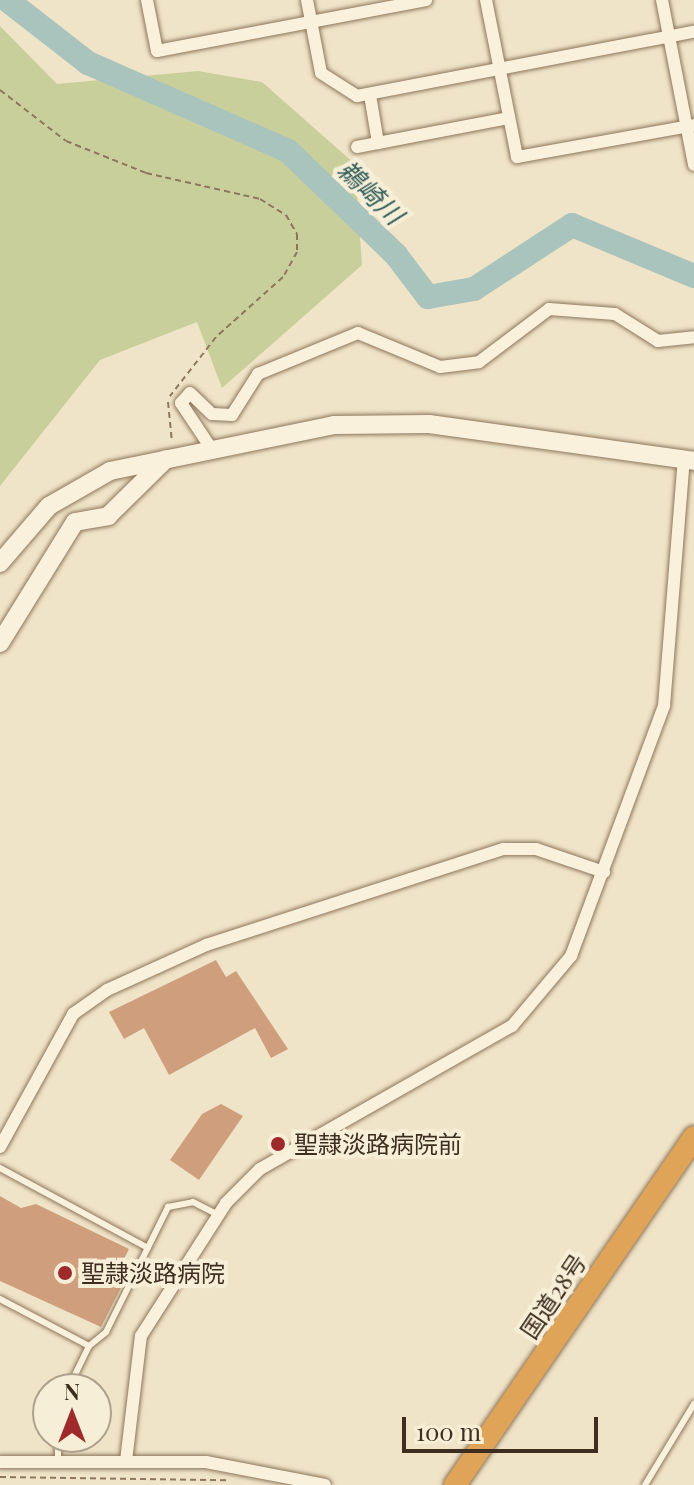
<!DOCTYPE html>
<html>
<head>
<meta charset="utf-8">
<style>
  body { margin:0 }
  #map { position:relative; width:694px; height:1485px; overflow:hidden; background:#f0e4c8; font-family:"Playfair Display","Noto Sans JP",serif }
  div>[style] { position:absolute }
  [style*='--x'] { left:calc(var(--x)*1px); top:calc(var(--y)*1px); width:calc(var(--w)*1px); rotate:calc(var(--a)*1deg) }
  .green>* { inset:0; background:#c9cf9b }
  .river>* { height:24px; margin:-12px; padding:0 12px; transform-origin:12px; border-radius:12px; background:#a9c4bc }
  .building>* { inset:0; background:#cf9f7d }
  .path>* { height:2px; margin-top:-1px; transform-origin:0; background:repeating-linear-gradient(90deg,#8d765c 0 6px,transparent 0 10px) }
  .roads { filter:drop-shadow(0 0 2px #8d765c) drop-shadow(0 0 2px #8d765c) }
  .lane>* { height:6px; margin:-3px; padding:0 3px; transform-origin:3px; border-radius:3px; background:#faf1dc }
  .street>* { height:12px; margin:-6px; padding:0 6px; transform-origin:6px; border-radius:6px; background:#faf1dc }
  .secondary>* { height:18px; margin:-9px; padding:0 9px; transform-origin:9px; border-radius:9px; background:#faf1dc }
  .highway>* { height:22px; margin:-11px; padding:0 11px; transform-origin:11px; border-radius:11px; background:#e0a458 }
  .dots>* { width:22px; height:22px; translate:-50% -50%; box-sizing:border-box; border:4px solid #f7eed8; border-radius:50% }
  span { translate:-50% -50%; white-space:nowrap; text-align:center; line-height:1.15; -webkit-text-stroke:8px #f7eed8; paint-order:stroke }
  .poi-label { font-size:24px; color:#3d2e20 }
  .left { translate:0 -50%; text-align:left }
  .street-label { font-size:24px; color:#3d2e20 }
  .water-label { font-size:26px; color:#2f5d5a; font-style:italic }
  .north { position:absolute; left:32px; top:1373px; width:80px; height:80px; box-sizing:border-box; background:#f7eed8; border:2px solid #ada18e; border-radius:50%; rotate:0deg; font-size:22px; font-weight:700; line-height:32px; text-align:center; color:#3d2e20 }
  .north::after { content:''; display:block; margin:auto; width:28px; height:36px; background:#9e2a2b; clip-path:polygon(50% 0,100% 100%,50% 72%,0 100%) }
  .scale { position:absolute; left:402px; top:1417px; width:196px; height:36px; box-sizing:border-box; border:4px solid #3d2e20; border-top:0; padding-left:10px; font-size:24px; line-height:28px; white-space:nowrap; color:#3d2e20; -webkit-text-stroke:6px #f7eed8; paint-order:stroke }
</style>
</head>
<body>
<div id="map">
  <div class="green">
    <i style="clip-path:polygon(0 26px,57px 84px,198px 71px,262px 82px,355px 164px,362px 265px,222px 388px,197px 322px,100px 360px,0 486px)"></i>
  </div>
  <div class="river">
    <i style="--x:7;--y:0;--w:103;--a:37.9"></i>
    <i style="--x:88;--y:63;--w:219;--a:23.7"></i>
    <i style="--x:288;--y:151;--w:150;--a:43.9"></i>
    <i style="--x:396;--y:255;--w:53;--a:52.7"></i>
    <i style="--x:428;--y:297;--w:47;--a:-9.9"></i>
    <i style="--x:474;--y:289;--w:117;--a:-33.1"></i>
    <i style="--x:572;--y:225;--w:132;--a:22.7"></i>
  </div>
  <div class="building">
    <i style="clip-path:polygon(216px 960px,226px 977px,236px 971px,288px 1049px,271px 1058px,255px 1028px,169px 1075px,144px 1028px,124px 1039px,109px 1012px)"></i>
    <i style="clip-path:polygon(221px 1104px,243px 1116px,199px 1180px,170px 1160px,202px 1114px)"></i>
    <i style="clip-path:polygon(0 1196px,21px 1208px,36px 1204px,129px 1249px,124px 1259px,133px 1264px,101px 1327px,0 1281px)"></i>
  </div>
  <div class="path">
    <i style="--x:0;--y:90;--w:83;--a:37.7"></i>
    <i style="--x:66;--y:141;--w:86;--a:21.8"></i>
    <i style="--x:146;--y:173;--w:117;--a:12.8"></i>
    <i style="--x:260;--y:199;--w:31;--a:32"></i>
    <i style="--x:286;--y:215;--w:22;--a:60"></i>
    <i style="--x:297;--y:234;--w:18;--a:90"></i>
    <i style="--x:297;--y:252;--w:29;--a:119"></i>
    <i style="--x:283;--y:277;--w:90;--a:138.2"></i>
    <i style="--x:216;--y:337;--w:75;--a:127.9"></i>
    <i style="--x:168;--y:402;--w:40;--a:84.3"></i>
    <i style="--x:0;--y:1477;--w:227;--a:0.8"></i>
  </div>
  <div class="roads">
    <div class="lane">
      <i style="--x:0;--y:1168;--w:168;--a:28.4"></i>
      <i style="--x:0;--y:1299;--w:101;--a:27.8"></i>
      <i style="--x:89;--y:1346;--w:48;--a:116"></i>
      <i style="--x:89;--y:1346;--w:22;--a:-39"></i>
      <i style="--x:106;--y:1332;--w:140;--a:-63.6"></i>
      <i style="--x:168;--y:1207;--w:25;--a:-11"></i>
      <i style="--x:193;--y:1202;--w:28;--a:27"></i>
      <i style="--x:58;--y:1461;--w:24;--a:-90"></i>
      <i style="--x:645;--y:1485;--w:95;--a:-58.8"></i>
    </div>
    <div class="street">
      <i style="--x:147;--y:0;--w:52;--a:78.9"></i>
      <i style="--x:157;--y:51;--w:274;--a:-10.7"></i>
      <i style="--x:307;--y:0;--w:74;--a:79.1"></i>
      <i style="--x:321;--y:73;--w:43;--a:32.6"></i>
      <i style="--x:357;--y:96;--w:343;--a:-10.8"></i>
      <i style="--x:486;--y:0;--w:160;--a:78.8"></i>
      <i style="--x:517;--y:157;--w:180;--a:-10.2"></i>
      <i style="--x:662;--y:0;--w:168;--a:79"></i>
      <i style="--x:370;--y:95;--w:49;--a:80.5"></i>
      <i style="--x:357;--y:147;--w:155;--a:-10.8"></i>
      <i style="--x:211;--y:448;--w:54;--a:-123.7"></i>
      <i style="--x:181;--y:403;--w:13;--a:-48"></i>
      <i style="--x:190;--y:393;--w:30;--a:44"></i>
      <i style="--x:212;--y:414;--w:20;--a:3"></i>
      <i style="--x:232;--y:415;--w:49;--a:-57.6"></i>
      <i style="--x:258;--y:374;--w:108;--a:-22.3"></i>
      <i style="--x:358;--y:333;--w:89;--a:22.5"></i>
      <i style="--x:440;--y:367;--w:39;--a:-7"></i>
      <i style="--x:479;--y:362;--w:88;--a:-37.1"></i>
      <i style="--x:549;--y:309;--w:66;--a:4.3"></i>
      <i style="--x:615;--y:314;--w:51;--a:32.1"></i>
      <i style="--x:658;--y:341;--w:36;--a:-6"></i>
      <i style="--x:0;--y:1147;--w:152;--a:-61.2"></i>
      <i style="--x:73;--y:1014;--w:42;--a:-35.2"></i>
      <i style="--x:107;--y:990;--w:109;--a:-24.4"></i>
      <i style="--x:206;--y:945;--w:313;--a:-17.9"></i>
      <i style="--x:504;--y:849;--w:32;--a:0"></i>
      <i style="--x:536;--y:849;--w:72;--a:18.7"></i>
      <i style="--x:126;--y:1461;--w:126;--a:-83.2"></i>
      <i style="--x:141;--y:1336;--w:158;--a:-57.4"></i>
      <i style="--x:226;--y:1203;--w:48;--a:-45"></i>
      <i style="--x:260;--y:1169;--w:290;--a:-29.6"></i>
      <i style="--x:512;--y:1026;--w:92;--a:-49.9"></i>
      <i style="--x:571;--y:956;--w:267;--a:-69.6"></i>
      <i style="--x:664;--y:706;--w:248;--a:-85.4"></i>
      <i style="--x:0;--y:1462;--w:206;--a:0"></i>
      <i style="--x:206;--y:1462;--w:121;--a:10.9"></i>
    </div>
    <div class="secondary">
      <i style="--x:0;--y:563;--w:75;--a:-49.3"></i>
      <i style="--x:49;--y:506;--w:70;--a:-29.8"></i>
      <i style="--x:110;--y:471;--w:229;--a:-11.6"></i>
      <i style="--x:334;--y:425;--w:95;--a:-0.6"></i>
      <i style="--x:429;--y:424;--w:268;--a:7.9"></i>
      <i style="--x:0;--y:643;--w:142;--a:-58.2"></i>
      <i style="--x:75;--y:522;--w:34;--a:-10"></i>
      <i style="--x:108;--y:516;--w:81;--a:-44.5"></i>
    </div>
    <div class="highway">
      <i style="--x:455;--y:1485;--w:422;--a:-55.5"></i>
    </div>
  </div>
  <div class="dots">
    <i style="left:278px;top:1144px;background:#9e2a2b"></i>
    <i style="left:65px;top:1273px;background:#9e2a2b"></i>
  </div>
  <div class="poi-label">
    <span class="left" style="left:294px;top:1144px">聖隷淡路病院前</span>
    <span class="left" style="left:81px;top:1273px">聖隷淡路病院</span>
  </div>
  <div class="street-label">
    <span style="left:553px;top:1296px;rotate:-56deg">国道28号</span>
  </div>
  <div class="water-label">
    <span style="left:371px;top:192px;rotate:44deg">鵜崎川</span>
  </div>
  <div class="north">N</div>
  <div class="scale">100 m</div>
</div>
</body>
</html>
